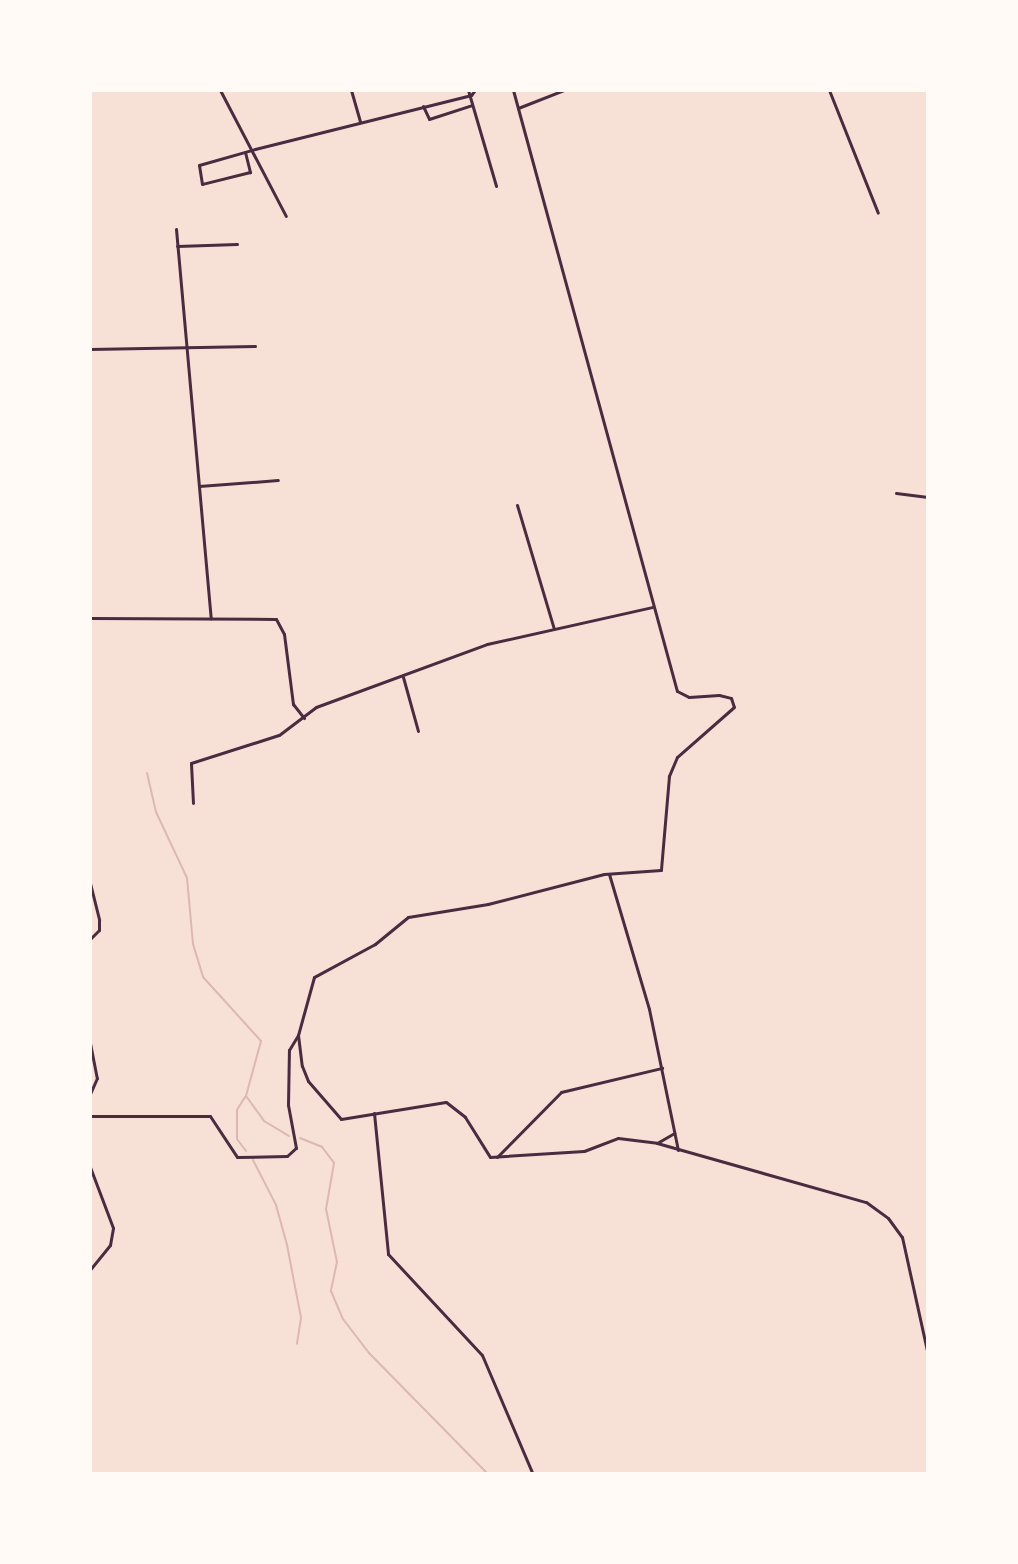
<!DOCTYPE html>
<html>
<head>
<meta charset="utf-8">
<style>
  body { margin:0 }
  #map { position:relative; width:1018px; height:1564px; overflow:hidden; background:#f7e1d7; font-family:"Work Sans",sans-serif }
  div>[style] { position:absolute }
  [style*='--x'] { left:calc(var(--x)*1px); top:calc(var(--y)*1px); width:calc(var(--w)*1px); rotate:calc(var(--a)*1deg) }
  .stream>* { height:2px; margin:-1px; padding:0 1px; transform-origin:1px; border-radius:1px; background:#dcb8b0 }
  .minor>* { height:3px; margin:-1.5px; padding:0 1.5px; transform-origin:1.5px; border-radius:1.5px; background:#4a2c40 }
  span { translate:-50% -50%; white-space:nowrap; text-align:center; line-height:1.15; -webkit-text-stroke:6px #fffaf5; paint-order:stroke }
  .frame { position:absolute; inset:0; border:92px solid #fffaf5; pointer-events:none }
</style>
</head>
<body>
<div id="map">
  <div class="stream">
    <i style="--x:147;--y:773;--w:40;--a:77"></i>
    <i style="--x:156;--y:812;--w:73;--a:64.8"></i>
    <i style="--x:187;--y:878;--w:66;--a:84.8"></i>
    <i style="--x:193;--y:944;--w:34;--a:73"></i>
    <i style="--x:203;--y:977;--w:86;--a:47.8"></i>
    <i style="--x:261;--y:1041;--w:57;--a:105.3"></i>
    <i style="--x:246;--y:1096;--w:31;--a:54"></i>
    <i style="--x:264;--y:1121;--w:29;--a:31"></i>
    <i style="--x:245;--y:1097;--w:15;--a:122"></i>
    <i style="--x:237;--y:1110;--w:29;--a:90"></i>
    <i style="--x:237;--y:1139;--w:15;--a:53"></i>
    <i style="--x:300;--y:1138;--w:24;--a:22"></i>
    <i style="--x:322;--y:1147;--w:20;--a:53"></i>
    <i style="--x:334;--y:1163;--w:47;--a:99.9"></i>
    <i style="--x:326;--y:1209;--w:54;--a:78.3"></i>
    <i style="--x:337;--y:1262;--w:30;--a:102"></i>
    <i style="--x:331;--y:1291;--w:30;--a:67"></i>
    <i style="--x:343;--y:1319;--w:43;--a:52.6"></i>
    <i style="--x:369;--y:1353;--w:170;--a:45.5"></i>
    <i style="--x:253;--y:1160;--w:51;--a:62.9"></i>
    <i style="--x:276;--y:1205;--w:41;--a:74.6"></i>
    <i style="--x:287;--y:1245;--w:74;--a:79.1"></i>
    <i style="--x:301;--y:1318;--w:26;--a:99"></i>
  </div>
  <div class="minor">
    <i style="--x:220;--y:90;--w:142;--a:62.4"></i>
    <i style="--x:351;--y:90;--w:33;--a:74"></i>
    <i style="--x:468;--y:90;--w:100;--a:73.7"></i>
    <i style="--x:513;--y:90;--w:623;--a:74.74"></i>
    <i style="--x:677;--y:691;--w:13;--a:27"></i>
    <i style="--x:689;--y:697;--w:30;--a:-4"></i>
    <i style="--x:719;--y:695;--w:12;--a:14"></i>
    <i style="--x:731;--y:698;--w:9;--a:72"></i>
    <i style="--x:734;--y:707;--w:76;--a:138.7"></i>
    <i style="--x:677;--y:757;--w:21;--a:113"></i>
    <i style="--x:669;--y:776;--w:94;--a:94.9"></i>
    <i style="--x:661;--y:870;--w:57;--a:176"></i>
    <i style="--x:604;--y:874;--w:120;--a:165.5"></i>
    <i style="--x:488;--y:904;--w:81;--a:170.8"></i>
    <i style="--x:408;--y:917;--w:43;--a:140.7"></i>
    <i style="--x:375;--y:944;--w:69;--a:151.6"></i>
    <i style="--x:314;--y:977;--w:60;--a:105.4"></i>
    <i style="--x:298;--y:1035;--w:31;--a:83"></i>
    <i style="--x:302;--y:1066;--w:16;--a:68"></i>
    <i style="--x:308;--y:1081;--w:50;--a:49"></i>
    <i style="--x:341;--y:1119;--w:106;--a:-9.2"></i>
    <i style="--x:446;--y:1102;--w:24;--a:38"></i>
    <i style="--x:465;--y:1117;--w:47;--a:58"></i>
    <i style="--x:490;--y:1157;--w:94;--a:-3.7"></i>
    <i style="--x:584;--y:1151;--w:36;--a:-21"></i>
    <i style="--x:618;--y:1138;--w:39;--a:7"></i>
    <i style="--x:657;--y:1143;--w:217;--a:15.8"></i>
    <i style="--x:866;--y:1202;--w:27;--a:36"></i>
    <i style="--x:888;--y:1218;--w:24;--a:54"></i>
    <i style="--x:902;--y:1237;--w:121;--a:77.6"></i>
    <i style="--x:829;--y:90;--w:132;--a:68.3"></i>
    <i style="--x:423;--y:106;--w:14;--a:65"></i>
    <i style="--x:429;--y:119;--w:45;--a:-18"></i>
    <i style="--x:518;--y:108;--w:49;--a:-21.4"></i>
    <i style="--x:245;--y:152;--w:21;--a:76"></i>
    <i style="--x:250;--y:172;--w:49;--a:166"></i>
    <i style="--x:202;--y:184;--w:19;--a:-99"></i>
    <i style="--x:199;--y:165;--w:58;--a:-15.9"></i>
    <i style="--x:255;--y:149;--w:223;--a:-14"></i>
    <i style="--x:471;--y:95;--w:6;--a:-51"></i>
    <i style="--x:176;--y:229;--w:391;--a:84.9"></i>
    <i style="--x:177;--y:246;--w:60;--a:-1.9"></i>
    <i style="--x:90;--y:349;--w:165;--a:-1"></i>
    <i style="--x:199;--y:486;--w:79;--a:-4.3"></i>
    <i style="--x:896;--y:493;--w:32;--a:7"></i>
    <i style="--x:517;--y:505;--w:129;--a:73.4"></i>
    <i style="--x:90;--y:618;--w:186;--a:0.3"></i>
    <i style="--x:276;--y:619;--w:17;--a:62"></i>
    <i style="--x:284;--y:634;--w:71;--a:82.7"></i>
    <i style="--x:293;--y:704;--w:18;--a:52"></i>
    <i style="--x:403;--y:677;--w:56;--a:74.5"></i>
    <i style="--x:193;--y:803;--w:40;--a:-92.9"></i>
    <i style="--x:191;--y:763;--w:92;--a:-17.7"></i>
    <i style="--x:279;--y:735;--w:46;--a:-37.1"></i>
    <i style="--x:316;--y:707;--w:182;--a:-20.2"></i>
    <i style="--x:487;--y:644;--w:169;--a:-12.6"></i>
    <i style="--x:609;--y:874;--w:141;--a:73.5"></i>
    <i style="--x:649;--y:1009;--w:144;--a:78.4"></i>
    <i style="--x:90;--y:883;--w:38;--a:76"></i>
    <i style="--x:99;--y:920;--w:10;--a:90"></i>
    <i style="--x:99;--y:930;--w:13;--a:135"></i>
    <i style="--x:90;--y:1043;--w:36;--a:79"></i>
    <i style="--x:97;--y:1078;--w:17;--a:114"></i>
    <i style="--x:374;--y:1113;--w:142;--a:84.3"></i>
    <i style="--x:388;--y:1254;--w:138;--a:47.1"></i>
    <i style="--x:482;--y:1355;--w:127;--a:66.9"></i>
    <i style="--x:90;--y:1116;--w:120;--a:0"></i>
    <i style="--x:210;--y:1116;--w:49;--a:56.6"></i>
    <i style="--x:237;--y:1157;--w:50;--a:-1.1"></i>
    <i style="--x:287;--y:1156;--w:12;--a:-42"></i>
    <i style="--x:296;--y:1148;--w:44;--a:-100.5"></i>
    <i style="--x:288;--y:1105;--w:55;--a:-89"></i>
    <i style="--x:289;--y:1050;--w:17;--a:-59"></i>
    <i style="--x:657;--y:1143;--w:20;--a:-30"></i>
    <i style="--x:497;--y:1157;--w:91;--a:-45.4"></i>
    <i style="--x:561;--y:1092;--w:104;--a:-13.4"></i>
    <i style="--x:90;--y:1167;--w:65;--a:69.3"></i>
    <i style="--x:113;--y:1228;--w:17;--a:100"></i>
    <i style="--x:110;--y:1245;--w:32;--a:129"></i>
  </div>
  <div class="frame"></div>
</div>
</body>
</html>
